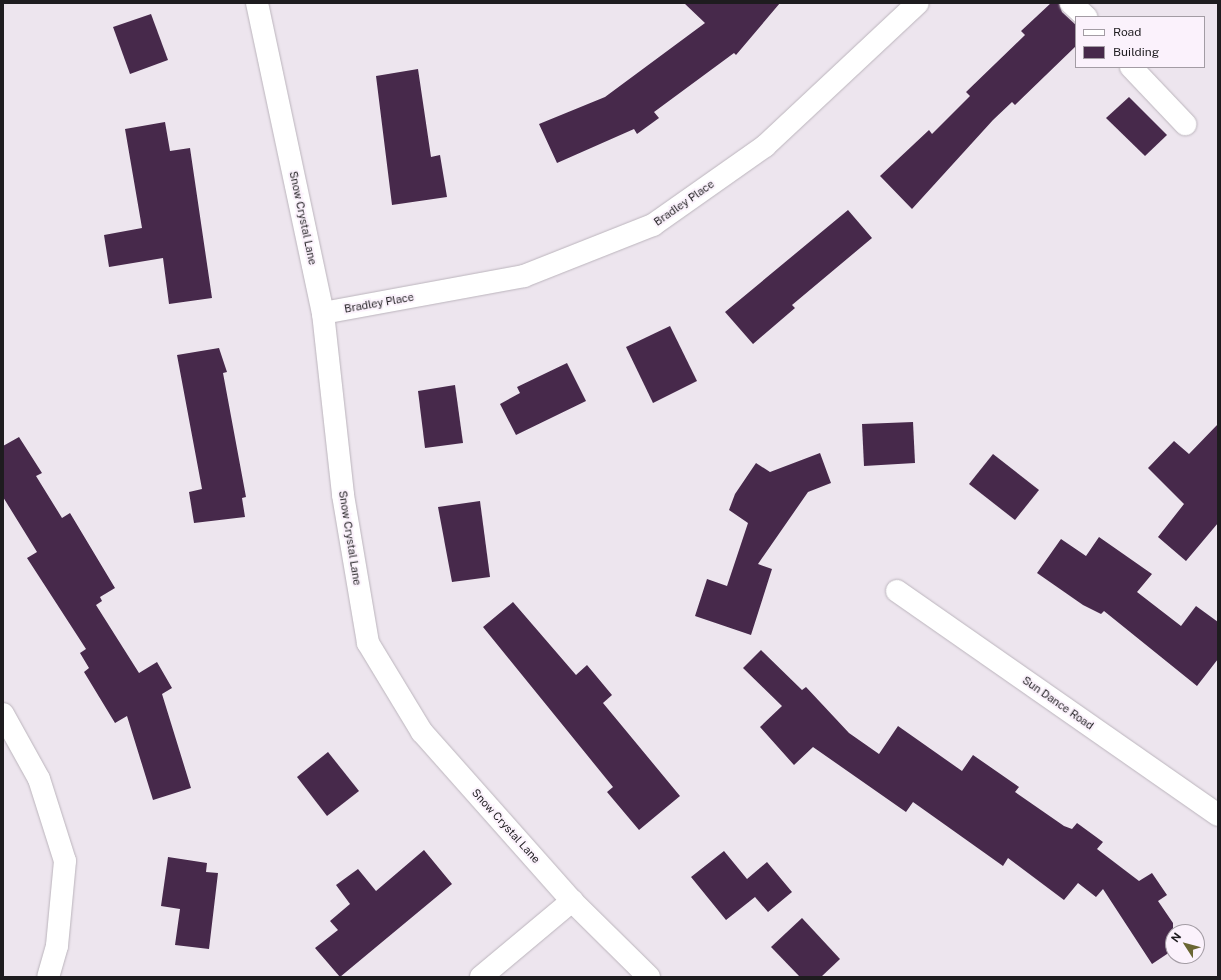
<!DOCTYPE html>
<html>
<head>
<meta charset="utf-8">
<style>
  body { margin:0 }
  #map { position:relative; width:1221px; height:980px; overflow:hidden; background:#ede5ee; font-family:"Public Sans",sans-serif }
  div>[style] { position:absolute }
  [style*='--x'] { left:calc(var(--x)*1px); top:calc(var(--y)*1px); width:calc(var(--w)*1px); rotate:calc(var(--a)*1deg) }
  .building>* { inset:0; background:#47294b }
  .roads { filter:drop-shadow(0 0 1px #bbb4bc) drop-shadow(0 0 1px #bbb4bc) }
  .minor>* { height:22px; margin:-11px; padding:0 11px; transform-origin:11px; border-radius:11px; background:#fff }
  span { translate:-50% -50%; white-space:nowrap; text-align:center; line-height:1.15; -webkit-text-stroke:4px #fbf2fc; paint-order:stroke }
  .street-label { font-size:11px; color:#1e1c1f }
  .frame { position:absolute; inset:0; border:4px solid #1e1c1f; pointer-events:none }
  .legend { position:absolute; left:1075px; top:16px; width:130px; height:52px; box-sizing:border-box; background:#fbf2fc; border:1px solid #a39ca4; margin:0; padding:5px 7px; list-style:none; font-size:12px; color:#1e1c1f }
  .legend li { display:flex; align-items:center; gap:8px; height:20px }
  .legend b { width:20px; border:1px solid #a39ca4 }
  .north { position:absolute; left:1165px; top:924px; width:40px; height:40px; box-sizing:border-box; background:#fbf2fc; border:1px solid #a39ca4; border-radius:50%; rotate:306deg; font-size:11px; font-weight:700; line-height:16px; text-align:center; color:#1e1c1f }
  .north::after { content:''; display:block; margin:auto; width:14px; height:18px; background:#6a6633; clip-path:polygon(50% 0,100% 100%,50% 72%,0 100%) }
</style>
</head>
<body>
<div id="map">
  <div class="building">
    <i style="clip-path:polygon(684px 3px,780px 3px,736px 55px,734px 53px,654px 112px,659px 118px,637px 134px,634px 129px,557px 163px,539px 124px,605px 97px,705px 23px)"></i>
    <i style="clip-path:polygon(1051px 3px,1059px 3px,1062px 12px,1076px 25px,1076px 46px,1015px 105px,1012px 102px,993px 120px,912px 209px,880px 176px,929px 130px,932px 134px,970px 96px,966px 92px,1025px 35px,1021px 31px)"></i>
    <i style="clip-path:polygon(151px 14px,168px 60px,130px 74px,113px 27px)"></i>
    <i style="clip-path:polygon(418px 69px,431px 157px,440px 155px,447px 197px,392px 205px,376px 76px)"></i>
    <i style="clip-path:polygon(1129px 97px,1167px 135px,1145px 156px,1106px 118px)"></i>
    <i style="clip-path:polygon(165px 122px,170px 151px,190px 148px,212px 298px,169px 304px,163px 258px,109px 267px,104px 235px,142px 228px,125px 129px)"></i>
    <i style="clip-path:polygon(848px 210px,872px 238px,792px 305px,795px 308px,753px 344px,725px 312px)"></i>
    <i style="clip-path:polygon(670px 326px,697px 381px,653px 403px,626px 347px)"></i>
    <i style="clip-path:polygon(219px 348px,227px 372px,223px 373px,246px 497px,242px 498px,245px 517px,194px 523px,189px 492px,202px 489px,177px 355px)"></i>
    <i style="clip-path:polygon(567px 363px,586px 401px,516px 435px,500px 404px,520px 393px,517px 387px)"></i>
    <i style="clip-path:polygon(455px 385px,463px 443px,425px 448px,418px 391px)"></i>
    <i style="clip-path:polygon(913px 422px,915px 463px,864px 466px,862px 424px)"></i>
    <i style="clip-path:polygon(1218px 424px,1218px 523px,1186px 561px,1158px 537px,1184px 504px,1148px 468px,1174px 441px,1189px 454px)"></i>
    <i style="clip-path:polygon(19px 437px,42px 473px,36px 476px,62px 518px,70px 513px,115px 588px,100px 597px,102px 601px,96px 605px,139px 673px,157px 662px,172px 688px,162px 694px,191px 788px,153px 800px,127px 716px,115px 723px,84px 672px,89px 668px,80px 653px,86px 649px,27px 558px,37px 552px,3px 497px,3px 446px)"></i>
    <i style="clip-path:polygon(820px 453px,831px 483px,808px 492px,758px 564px,772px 569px,751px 635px,695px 616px,707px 579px,727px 586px,748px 523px,729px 510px,735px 494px,756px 463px,770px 472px)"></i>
    <i style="clip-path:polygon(993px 454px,1039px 490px,1015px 520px,969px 484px)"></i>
    <i style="clip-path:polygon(480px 501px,490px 577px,452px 582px,438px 507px)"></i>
    <i style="clip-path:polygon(1099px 537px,1152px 574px,1137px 592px,1181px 626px,1196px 606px,1218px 622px,1218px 659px,1197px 686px,1104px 611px,1101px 614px,1083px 605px,1037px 573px,1061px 539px,1086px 556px)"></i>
    <i style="clip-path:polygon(513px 602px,576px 675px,587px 665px,612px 695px,603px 703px,680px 796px,639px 830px,607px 792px,613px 787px,483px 627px)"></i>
    <i style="clip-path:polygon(761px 650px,802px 690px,806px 687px,849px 733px,879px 754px,898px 726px,962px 771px,973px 755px,1019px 787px,1015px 792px,1064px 826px,1072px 829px,1077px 823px,1103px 842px,1097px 849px,1139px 881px,1152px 873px,1167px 895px,1158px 901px,1173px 923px,1173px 950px,1152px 964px,1103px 889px,1096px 897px,1078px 883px,1064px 900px,1008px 858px,1003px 866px,913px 802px,906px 812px,813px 747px,794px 765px,760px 727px,782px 706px,743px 668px)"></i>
    <i style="clip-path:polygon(328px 752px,359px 791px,327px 816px,297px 777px)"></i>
    <i style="clip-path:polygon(424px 850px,452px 884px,340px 977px,315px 948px,338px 930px,330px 921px,350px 904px,336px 885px,358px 869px,376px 891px)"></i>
    <i style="clip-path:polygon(724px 851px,747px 879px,767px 862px,792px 892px,768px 912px,755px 897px,726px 920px,691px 877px)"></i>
    <i style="clip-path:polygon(168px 857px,207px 863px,206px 872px,218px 873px,209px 949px,175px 945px,180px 909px,161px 906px)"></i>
    <i style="clip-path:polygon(802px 918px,840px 959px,821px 977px,800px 977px,771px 947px)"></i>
  </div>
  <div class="roads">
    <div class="minor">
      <i style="--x:257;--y:3;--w:317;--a:78"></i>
      <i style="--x:323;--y:313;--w:183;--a:83.7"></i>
      <i style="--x:343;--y:495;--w:150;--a:80.4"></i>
      <i style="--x:368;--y:643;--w:104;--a:58.8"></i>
      <i style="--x:422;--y:732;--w:226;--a:48.4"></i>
      <i style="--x:572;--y:901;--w:108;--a:44.6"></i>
      <i style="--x:1071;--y:3;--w:21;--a:43"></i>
      <i style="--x:1131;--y:67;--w:79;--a:46.5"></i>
      <i style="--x:323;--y:313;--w:204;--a:-10.4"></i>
      <i style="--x:524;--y:276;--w:139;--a:-21.6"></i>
      <i style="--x:653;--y:225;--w:137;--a:-35.2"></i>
      <i style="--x:765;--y:146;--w:209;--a:-43.1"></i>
      <i style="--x:897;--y:591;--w:391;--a:34.9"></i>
      <i style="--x:3;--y:714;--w:74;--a:61"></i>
      <i style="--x:39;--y:779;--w:86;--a:72.4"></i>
      <i style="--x:65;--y:861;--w:85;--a:95.4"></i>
      <i style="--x:57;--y:946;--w:32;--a:106"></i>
      <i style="--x:481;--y:977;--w:119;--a:-39.9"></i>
    </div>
  </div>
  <div class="street-label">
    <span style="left:684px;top:203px;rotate:-35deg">Bradley Place</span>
    <span style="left:303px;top:218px;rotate:78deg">Snow Crystal Lane</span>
    <span style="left:379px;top:303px;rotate:-10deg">Bradley Place</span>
    <span style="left:350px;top:538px;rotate:81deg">Snow Crystal Lane</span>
    <span style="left:1058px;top:703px;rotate:35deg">Sun Dance Road</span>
    <span style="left:506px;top:826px;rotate:48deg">Snow Crystal Lane</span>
  </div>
  <div class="frame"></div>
  <ul class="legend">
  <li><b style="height:5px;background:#fff"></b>Road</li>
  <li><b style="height:11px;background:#47294b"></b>Building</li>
  </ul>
  <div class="north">N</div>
</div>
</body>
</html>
